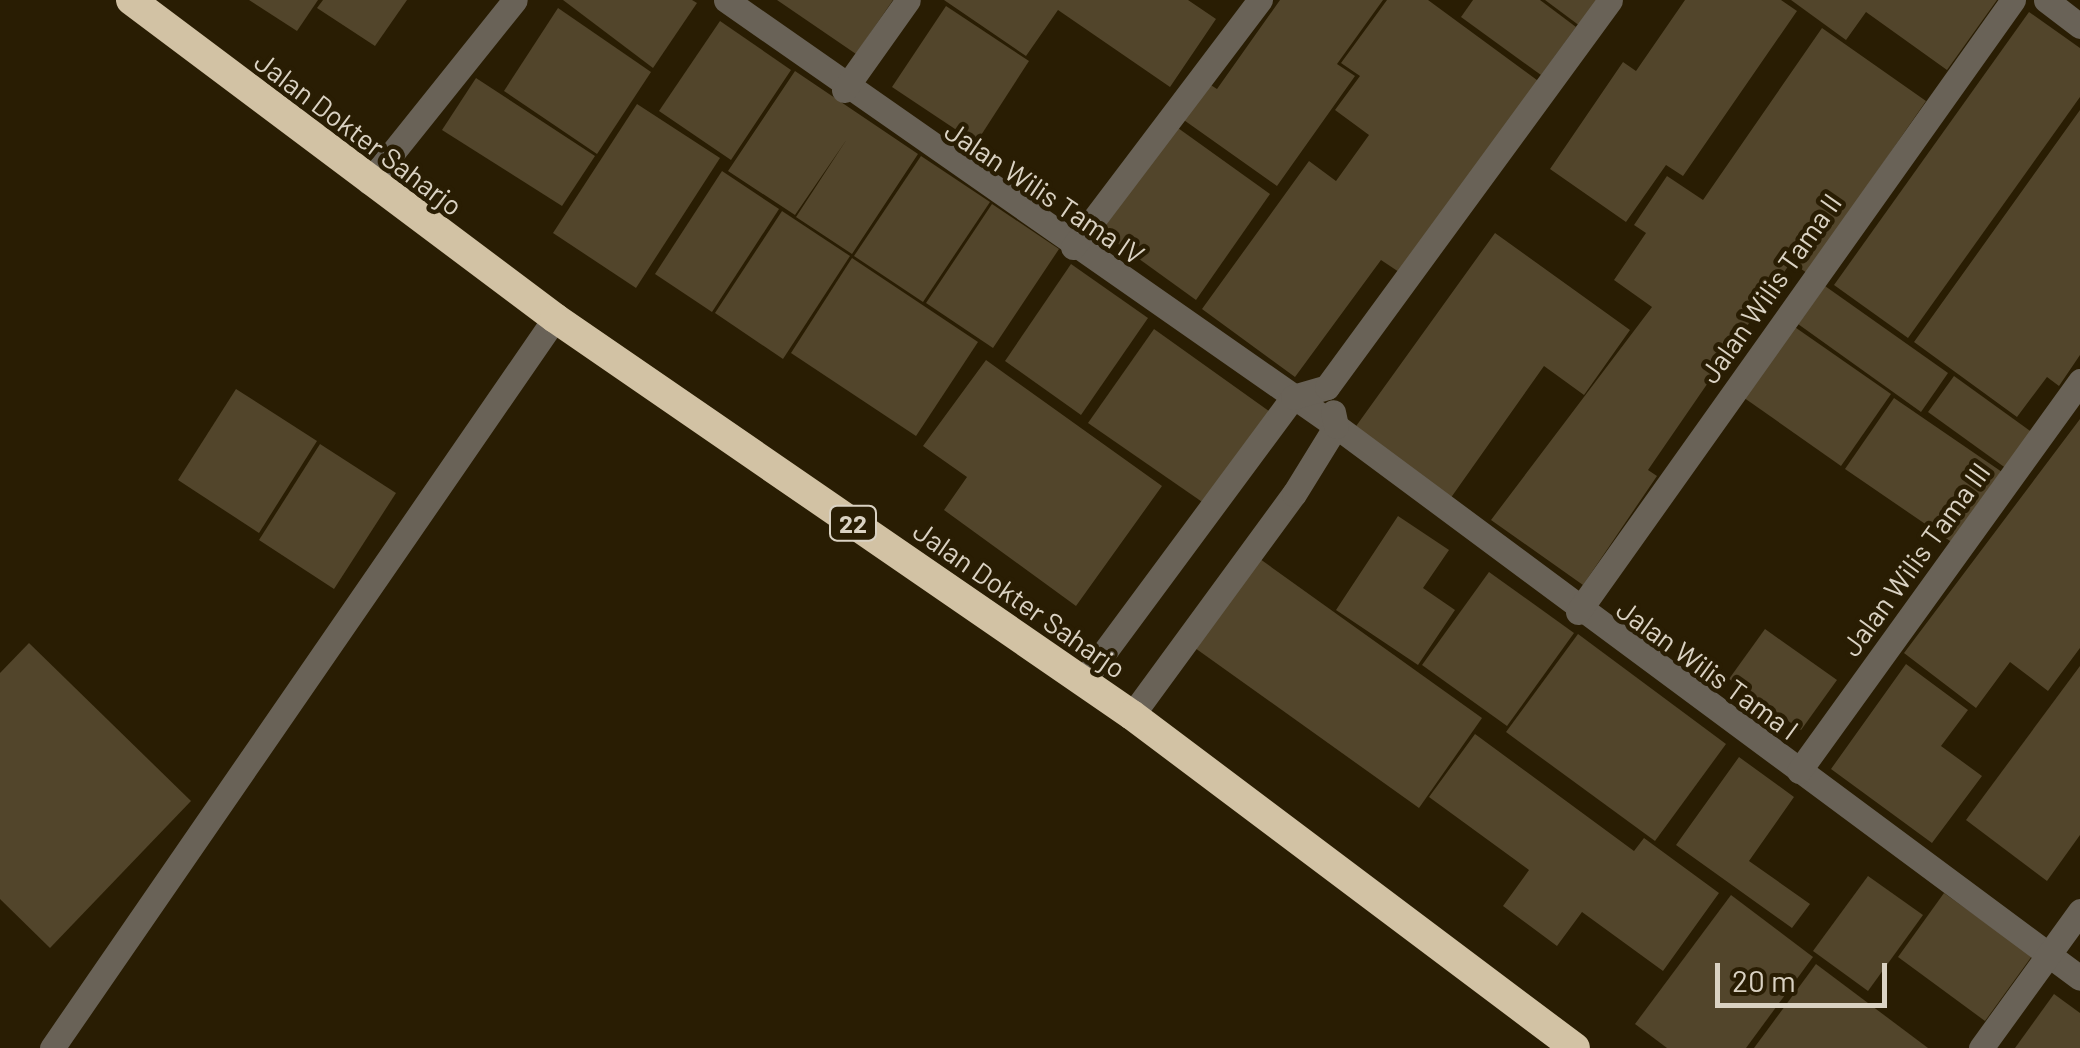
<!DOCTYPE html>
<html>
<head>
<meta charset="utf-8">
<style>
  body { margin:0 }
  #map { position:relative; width:2080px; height:1048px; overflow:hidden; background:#291d03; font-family:Barlow,sans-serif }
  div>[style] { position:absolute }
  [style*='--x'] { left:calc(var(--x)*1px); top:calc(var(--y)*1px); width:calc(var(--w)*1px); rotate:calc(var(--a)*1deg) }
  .building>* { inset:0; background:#52452b }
  .minor>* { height:25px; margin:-12.5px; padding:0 12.5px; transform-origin:12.5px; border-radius:12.5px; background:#696257 }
  .highway>* { height:30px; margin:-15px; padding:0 15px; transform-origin:15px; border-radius:15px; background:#d2c2a4 }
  span { translate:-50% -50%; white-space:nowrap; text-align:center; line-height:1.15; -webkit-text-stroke:9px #291d03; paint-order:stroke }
  .shield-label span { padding:2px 8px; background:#291d03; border:2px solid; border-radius:8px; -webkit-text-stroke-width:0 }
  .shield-label { font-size:25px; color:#dad2c3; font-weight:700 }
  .street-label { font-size:28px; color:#dad2c3 }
  .scale { position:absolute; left:1715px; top:963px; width:172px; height:45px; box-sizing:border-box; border:5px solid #dad2c3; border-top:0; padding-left:12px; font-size:30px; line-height:35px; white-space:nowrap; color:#dad2c3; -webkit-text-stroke:8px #291d03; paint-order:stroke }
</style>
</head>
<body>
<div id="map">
  <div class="building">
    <i style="clip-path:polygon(249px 0,318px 0,297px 31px)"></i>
    <i style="clip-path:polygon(323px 0,407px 0,375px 46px,317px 8px)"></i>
    <i style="clip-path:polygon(563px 0,692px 0,697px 3px,653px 68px)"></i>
    <i style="clip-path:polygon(777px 0,893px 0,856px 54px)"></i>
    <i style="clip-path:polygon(944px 0,1188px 0,1216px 19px,1170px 87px,1058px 10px,1026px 56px)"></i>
    <i style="clip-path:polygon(1280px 0,1383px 0,1337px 64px,1355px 76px,1277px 186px,1181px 118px,1206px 82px,1217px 89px)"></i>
    <i style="clip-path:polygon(1387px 0,1428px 0,1541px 83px,1402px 274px,1381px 260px,1295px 377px,1202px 309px,1309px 161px,1336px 181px,1369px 135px,1335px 110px,1360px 76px,1341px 63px)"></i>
    <i style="clip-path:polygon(1473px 0,1540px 0,1576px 27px,1541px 75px,1461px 17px)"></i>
    <i style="clip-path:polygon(1545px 0,1605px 0,1584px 29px)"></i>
    <i style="clip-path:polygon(1685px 0,1781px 0,1797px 11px,1683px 176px,1666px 165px,1626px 222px,1550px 169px,1623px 62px,1636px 71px)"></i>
    <i style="clip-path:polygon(1791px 0,1997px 0,1947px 70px,1866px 12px,1846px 40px)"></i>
    <i style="clip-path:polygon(946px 6px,1029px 61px,976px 143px,892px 87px)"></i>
    <i style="clip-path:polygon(558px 8px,651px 72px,597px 154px,504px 91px)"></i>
    <i style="clip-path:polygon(2029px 12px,2080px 48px,2080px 97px,1908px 338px,1834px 285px)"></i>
    <i style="clip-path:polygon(720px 21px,791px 70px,731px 160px,659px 111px)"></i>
    <i style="clip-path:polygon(1822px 28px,1926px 101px,1807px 273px,1791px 262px,1648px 470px,1657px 476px,1583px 585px,1491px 520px,1652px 307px,1614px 280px,1646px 233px,1634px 225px,1667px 176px,1703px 200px)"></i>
    <i style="clip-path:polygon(795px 71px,918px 154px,852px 254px,796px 217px,847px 139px,795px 215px,728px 171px)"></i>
    <i style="clip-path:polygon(476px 78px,595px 156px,562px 206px,442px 130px)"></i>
    <i style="clip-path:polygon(637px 104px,720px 158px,636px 288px,553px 233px)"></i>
    <i style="clip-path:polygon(2080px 110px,2080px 355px,2059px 386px,2047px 377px,2017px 417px,1914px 342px)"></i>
    <i style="clip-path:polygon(1171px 123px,1270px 194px,1196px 300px,1099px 230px)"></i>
    <i style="clip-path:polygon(921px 156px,990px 202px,923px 302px,854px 256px)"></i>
    <i style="clip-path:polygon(722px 171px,779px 209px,712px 312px,655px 274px)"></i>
    <i style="clip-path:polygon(992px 204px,1059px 249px,993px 348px,926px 303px)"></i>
    <i style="clip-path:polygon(782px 211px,850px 256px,783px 359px,715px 313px)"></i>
    <i style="clip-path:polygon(1495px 233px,1630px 330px,1584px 395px,1544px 366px,1450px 499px,1354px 429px)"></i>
    <i style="clip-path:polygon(852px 258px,978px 342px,916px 436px,791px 353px)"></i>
    <i style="clip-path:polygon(1071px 264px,1148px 318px,1081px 415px,1005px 361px)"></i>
    <i style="clip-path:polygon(1825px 286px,1948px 373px,1921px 412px,1798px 324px)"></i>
    <i style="clip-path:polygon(1789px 323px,1891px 394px,1841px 466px,1740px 395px)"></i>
    <i style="clip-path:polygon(1154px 329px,1273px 414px,1208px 506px,1088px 423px)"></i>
    <i style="clip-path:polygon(986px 360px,1162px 486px,1076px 606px,944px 510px,967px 477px,923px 446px)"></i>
    <i style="clip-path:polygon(1954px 376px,2033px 433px,2007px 469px,1928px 412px)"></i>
    <i style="clip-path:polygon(236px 389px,317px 441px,259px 533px,178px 480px)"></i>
    <i style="clip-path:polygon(1894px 398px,2002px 472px,1953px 543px,1845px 469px)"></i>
    <i style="clip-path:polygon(2080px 419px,2080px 648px,2048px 691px,2010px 662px,1976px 708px,1904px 653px)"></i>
    <i style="clip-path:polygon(320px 444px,396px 493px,334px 589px,259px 540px)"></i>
    <i style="clip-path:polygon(1398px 516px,1449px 550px,1423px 588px,1455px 610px,1418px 665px,1336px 610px)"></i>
    <i style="clip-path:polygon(1253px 554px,1482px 718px,1419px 808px,1188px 643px)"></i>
    <i style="clip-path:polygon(1489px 572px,1574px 633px,1507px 726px,1422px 665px)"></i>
    <i style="clip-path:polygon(1765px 629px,1837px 680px,1801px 730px,1729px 679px)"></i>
    <i style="clip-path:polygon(1578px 634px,1726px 744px,1655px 841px,1506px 732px)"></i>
    <i style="clip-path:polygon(29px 643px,191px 801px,50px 948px,0 899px,0 673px)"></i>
    <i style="clip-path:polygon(1906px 664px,1968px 710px,1941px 746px,1982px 776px,1932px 843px,1831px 769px)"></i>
    <i style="clip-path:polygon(2080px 666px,2080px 835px,2047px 881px,1966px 820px)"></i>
    <i style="clip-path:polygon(1475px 734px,1634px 851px,1644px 838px,1719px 893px,1663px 971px,1582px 912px,1557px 946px,1503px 906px,1529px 870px,1429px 797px)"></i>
    <i style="clip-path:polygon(1739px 757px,1794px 797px,1749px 861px,1810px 904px,1792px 928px,1676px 845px)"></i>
    <i style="clip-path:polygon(1868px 876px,1923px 915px,1868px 991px,1813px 951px)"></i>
    <i style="clip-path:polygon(1944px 893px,2032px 956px,1985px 1021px,1898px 957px)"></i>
    <i style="clip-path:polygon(1731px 895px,1813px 957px,1746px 1048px,1667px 1048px,1635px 1024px)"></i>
    <i style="clip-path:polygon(1816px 964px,1928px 1048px,1754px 1048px)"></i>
    <i style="clip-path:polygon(2054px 994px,2080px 1013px,2080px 1048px,2015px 1048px)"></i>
  </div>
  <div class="minor">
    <i style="--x:726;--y:0;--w:744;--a:34.93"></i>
    <i style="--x:1336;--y:426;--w:926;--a:36.57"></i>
    <i style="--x:2046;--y:0;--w:43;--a:37.4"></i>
    <i style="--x:844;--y:90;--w:110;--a:-54.6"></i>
    <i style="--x:369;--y:182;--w:233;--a:-51.3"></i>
    <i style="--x:1073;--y:247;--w:310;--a:-52.9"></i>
    <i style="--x:1578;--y:612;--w:751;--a:-54.6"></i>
    <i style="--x:1083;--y:681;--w:353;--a:-53.5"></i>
    <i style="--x:1293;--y:397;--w:35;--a:-16"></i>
    <i style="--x:1327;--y:387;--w:479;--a:-53.8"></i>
    <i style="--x:1132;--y:715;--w:274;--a:-53.8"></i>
    <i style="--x:1294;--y:494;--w:80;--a:-58.3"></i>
    <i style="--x:1336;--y:426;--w:14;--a:-102"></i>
    <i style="--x:1799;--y:771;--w:481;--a:-54.2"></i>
    <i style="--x:52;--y:1048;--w:887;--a:-55.43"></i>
    <i style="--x:1981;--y:1048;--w:169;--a:-54.1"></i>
  </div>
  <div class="highway">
    <i style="--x:131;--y:0;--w:530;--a:36.87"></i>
    <i style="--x:555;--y:318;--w:700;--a:34.53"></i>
    <i style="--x:1132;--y:715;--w:554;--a:36.93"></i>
  </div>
  <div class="shield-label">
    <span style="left:853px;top:523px">22</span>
  </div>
  <div class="street-label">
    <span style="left:359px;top:133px;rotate:37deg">Jalan Dokter Saharjo</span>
    <span style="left:1045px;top:192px;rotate:34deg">Jalan Wilis Tama IV</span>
    <span style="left:1770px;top:288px;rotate:-55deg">Jalan Wilis Tama II</span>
    <span style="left:1915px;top:559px;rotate:-54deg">Jalan Wilis Tama III</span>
    <span style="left:1020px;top:599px;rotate:35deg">Jalan Dokter Saharjo</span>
    <span style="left:1708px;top:669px;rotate:36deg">Jalan Wilis Tama I</span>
  </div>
  <div class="scale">20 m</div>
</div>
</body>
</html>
